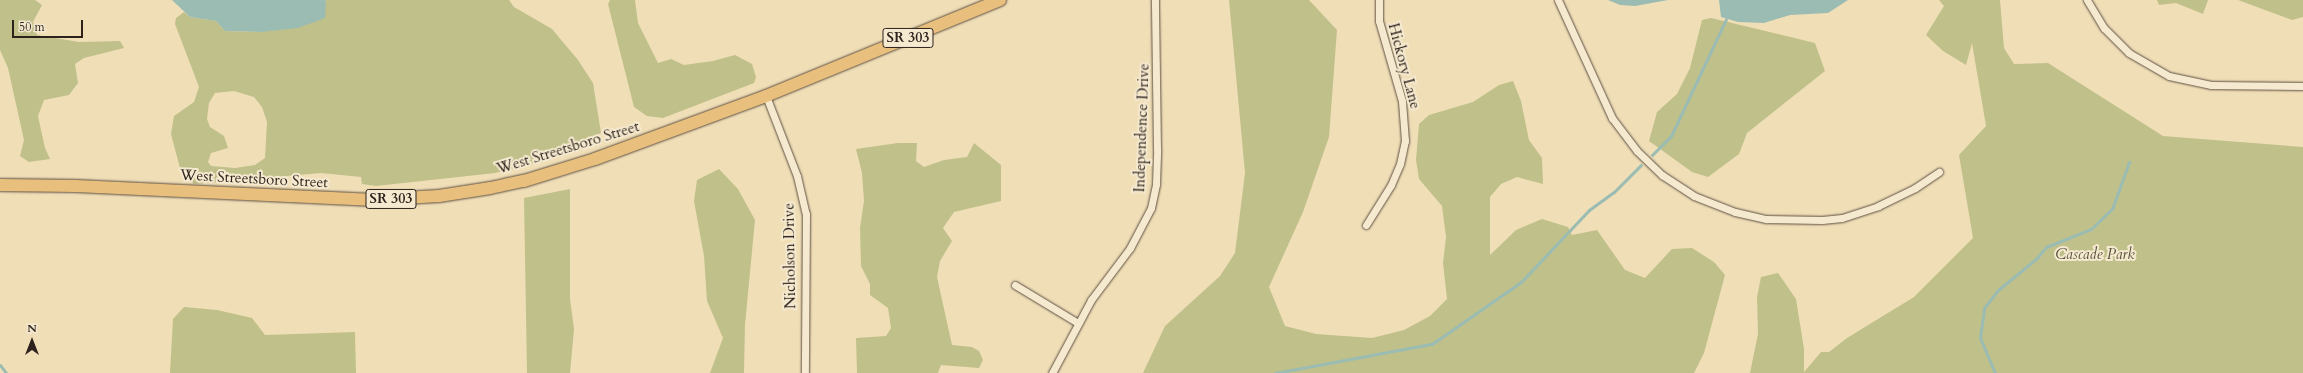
<!DOCTYPE html>
<html>
<head>
<meta charset="utf-8">
<style>
  body { margin:0 }
  #map { position:relative; width:2303px; height:373px; overflow:hidden; background:#f0deb7; font-family:Cardo,serif }
  div>[style] { position:absolute }
  [style*='--x'] { left:calc(var(--x)*1px); top:calc(var(--y)*1px); width:calc(var(--w)*1px); rotate:calc(var(--a)*1deg) }
  .green>* { inset:0; background:#c0c08a }
  .water>* { inset:0; background:#9abcb2 }
  .stream>* { height:3px; margin:-1.5px; padding:0 1.5px; transform-origin:1.5px; border-radius:1.5px; background:#9abcb2 }
  .roads { filter:drop-shadow(0 0 1px #5e5042) drop-shadow(0 0 1px #5e5042) }
  .street>* { height:7px; margin:-3.5px; padding:0 3.5px; transform-origin:3.5px; border-radius:3.5px; background:#f5ead0 }
  .primary>* { height:12px; margin:-6px; padding:0 6px; transform-origin:6px; border-radius:6px; background:#e8bf7c }
  span { translate:-50% -50%; white-space:nowrap; text-align:center; line-height:1.15; -webkit-text-stroke:4px #f5ead0; paint-order:stroke }
  .shield-label span { padding:1px 3px; background:#f5ead0; border:1px solid; border-radius:3px; -webkit-text-stroke-width:0 }
  .shield-label { font-size:14px; color:#2d211b; font-weight:700 }
  .street-label { font-size:15px; color:#2d211b }
  .park-label { font-size:15px; color:#59513c; font-style:italic }
  .north { position:absolute; left:12px; top:321px; width:40px; height:40px; -webkit-text-stroke:3px #f5ead0; paint-order:stroke; rotate:0deg; font-size:11px; font-weight:700; line-height:16px; text-align:center; color:#2d211b }
  .north::after { content:''; display:block; margin:auto; width:14px; height:18px; background:#2d211b; clip-path:polygon(50% 0,100% 100%,50% 72%,0 100%) }
  .scale { position:absolute; left:12px; top:20px; width:71px; height:18px; box-sizing:border-box; border:2px solid #2d211b; border-top:0; padding-left:5px; font-size:12px; line-height:14px; white-space:nowrap; color:#2d211b; -webkit-text-stroke:3px #f5ead0; paint-order:stroke }
</style>
</head>
<body>
<div id="map">
  <div class="green">
    <i style="clip-path:polygon(0 0,35px 0,42px 5px,33px 22px,37px 35px,79px 42px,120px 41px,124px 48px,84px 58px,75px 64px,78px 83px,69px 95px,44px 100px,38px 116px,45px 148px,50px 159px,29px 162px,20px 156px,24px 140px,8px 68px,0 50px)"></i>
    <i style="clip-path:polygon(evenodd,325px 0,509px 0,514px 7px,552px 29px,578px 60px,593px 83px,601px 133px,561px 148px,546px 160px,495px 173px,376px 186px,362px 184px,361px 177px,321px 173px,194px 184px,181px 172px,171px 134px,174px 116px,194px 102px,199px 87px,175px 24px,176px 18px,184px 12px,190px 17px,216px 21px,225px 31px,261px 32px,326px 2px,325px 0,234px 91px,254px 97px,262px 107px,267px 122px,265px 158px,255px 165px,235px 168px,211px 166px,208px 162px,211px 153px,228px 148px,224px 136px,210px 127px,207px 119px,209px 103px,215px 93px,234px 91px)"></i>
    <i style="clip-path:polygon(610px 0,635px 0,638px 23px,658px 63px,671px 59px,684px 65px,713px 61px,735px 55px,752px 64px,756px 77px,754px 83px,663px 118px,647px 116px,634px 107px,608px 4px)"></i>
    <i style="clip-path:polygon(1229px 0,1309px 0,1337px 30px,1329px 137px,1303px 212px,1269px 287px,1285px 326px,1316px 334px,1372px 338px,1404px 330px,1430px 316px,1447px 299px,1443px 263px,1446px 237px,1442px 206px,1419px 179px,1416px 160px,1419px 124px,1429px 115px,1473px 102px,1499px 85px,1513px 81px,1521px 101px,1529px 140px,1542px 158px,1543px 184px,1517px 177px,1501px 184px,1490px 197px,1490px 255px,1516px 230px,1542px 219px,1568px 227px,1572px 235px,1597px 230px,1625px 270px,1645px 278px,1672px 249px,1692px 248px,1714px 262px,1725px 275px,1704px 353px,1694px 373px,1143px 373px,1165px 326px,1220px 276px,1235px 253px,1245px 173px)"></i>
    <i style="clip-path:polygon(1939px 0,2000px 0,2004px 48px,2014px 64px,2048px 63px,2163px 136px,2303px 147px,2303px 373px,1750px 373px,1758px 334px,1757px 297px,1761px 277px,1778px 273px,1796px 299px,1804px 349px,1804px 372px,1821px 352px,1829px 352px,1847px 338px,1914px 297px,1973px 238px,1959px 155px,1986px 126px,1972px 43px,1966px 65px,1943px 51px,1926px 35px,1944px 6px)"></i>
    <i style="clip-path:polygon(2157px 0,2208px 0,2203px 14px,2176px 3px,2159px 5px)"></i>
    <i style="clip-path:polygon(2238px 0,2303px 0,2303px 17px,2292px 20px)"></i>
    <i style="clip-path:polygon(1711px 18px,1815px 43px,1825px 71px,1747px 133px,1739px 154px,1708px 177px,1692px 172px,1649px 141px,1657px 112px,1677px 94px,1690px 68px,1702px 20px)"></i>
    <i style="clip-path:polygon(898px 143px,917px 143px,916px 161px,924px 167px,944px 160px,967px 157px,974px 143px,1001px 165px,1001px 201px,954px 212px,943px 228px,952px 241px,940px 261px,937px 277px,952px 345px,972px 347px,979px 351px,983px 360px,979px 368px,941px 365px,938px 373px,857px 373px,856px 338px,886px 336px,891px 328px,888px 308px,870px 295px,870px 284px,861px 266px,860px 228px,864px 201px,862px 173px,856px 149px)"></i>
    <i style="clip-path:polygon(719px 169px,738px 189px,755px 220px,745px 325px,744px 373px,710px 373px,723px 338px,707px 301px,704px 256px,694px 201px,697px 180px)"></i>
    <i style="clip-path:polygon(570px 189px,570px 299px,574px 329px,570px 373px,527px 373px,524px 198px)"></i>
    <i style="clip-path:polygon(184px 307px,217px 310px,252px 318px,265px 335px,355px 332px,356px 373px,170px 373px,173px 319px)"></i>
  </div>
  <div class="water">
    <i style="clip-path:polygon(172px 0,325px 0,326px 2px,325px 18px,298px 28px,261px 32px,225px 31px,216px 21px,190px 17px)"></i>
    <i style="clip-path:polygon(1608px 0,1668px 0,1635px 6px,1620px 5px)"></i>
    <i style="clip-path:polygon(1719px 0,1848px 0,1828px 13px,1790px 15px,1764px 23px,1738px 22px,1721px 17px)"></i>
  </div>
  <div class="stream">
    <i style="--x:1652;--y:155;--w:27;--a:-45"></i>
    <i style="--x:1671;--y:136;--w:129;--a:-64.8"></i>
    <i style="--x:0;--y:365;--w:10;--a:53"></i>
    <i style="--x:1275;--y:373;--w:160;--a:-10.5"></i>
    <i style="--x:1432;--y:344;--w:108;--a:-34.9"></i>
    <i style="--x:1521;--y:282;--w:99;--a:-46.6"></i>
    <i style="--x:1589;--y:210;--w:31;--a:-36"></i>
    <i style="--x:1614;--y:192;--w:38;--a:-45"></i>
    <i style="--x:1995;--y:373;--w:38;--a:-113"></i>
    <i style="--x:1980;--y:338;--w:30;--a:-82"></i>
    <i style="--x:1984;--y:308;--w:23;--a:-52"></i>
    <i style="--x:1998;--y:290;--w:49;--a:-39.2"></i>
    <i style="--x:2036;--y:259;--w:16;--a:-50"></i>
    <i style="--x:2046;--y:247;--w:48;--a:-21.8"></i>
    <i style="--x:2091;--y:229;--w:29;--a:-44"></i>
    <i style="--x:2112;--y:209;--w:50;--a:-70.1"></i>
  </div>
  <div class="roads">
    <div class="street">
      <i style="--x:1558;--y:0;--w:130;--a:65.4"></i>
      <i style="--x:1612;--y:118;--w:41;--a:52.9"></i>
      <i style="--x:1637;--y:151;--w:35;--a:44"></i>
      <i style="--x:1662;--y:175;--w:38;--a:33"></i>
      <i style="--x:1694;--y:196;--w:44;--a:21.3"></i>
      <i style="--x:1735;--y:212;--w:32;--a:13"></i>
      <i style="--x:1766;--y:219;--w:56;--a:1"></i>
      <i style="--x:1822;--y:220;--w:20;--a:-6"></i>
      <i style="--x:1842;--y:218;--w:38;--a:-18"></i>
      <i style="--x:1878;--y:206;--w:41;--a:-25.9"></i>
      <i style="--x:1915;--y:188;--w:29;--a:-34"></i>
      <i style="--x:2087;--y:0;--w:33;--a:59"></i>
      <i style="--x:2104;--y:28;--w:35;--a:45"></i>
      <i style="--x:2129;--y:53;--w:46;--a:29.9"></i>
      <i style="--x:2169;--y:76;--w:43;--a:12.1"></i>
      <i style="--x:2211;--y:85;--w:92;--a:0.6"></i>
      <i style="--x:766;--y:96;--w:86;--a:68.8"></i>
      <i style="--x:797;--y:176;--w:39;--a:77"></i>
      <i style="--x:806;--y:214;--w:159;--a:90.4"></i>
      <i style="--x:1366;--y:225;--w:47;--a:-58"></i>
      <i style="--x:1391;--y:185;--w:23;--a:-67"></i>
      <i style="--x:1400;--y:164;--w:24;--a:-78"></i>
      <i style="--x:1405;--y:141;--w:40;--a:-94.3"></i>
      <i style="--x:1402;--y:101;--w:83;--a:-106"></i>
      <i style="--x:1379;--y:21;--w:21;--a:-90"></i>
      <i style="--x:1015;--y:285;--w:74;--a:31.1"></i>
      <i style="--x:1052;--y:373;--w:83;--a:-61.9"></i>
      <i style="--x:1091;--y:300;--w:65;--a:-53.1"></i>
      <i style="--x:1130;--y:248;--w:45;--a:-62.3"></i>
      <i style="--x:1151;--y:208;--w:25;--a:-78"></i>
      <i style="--x:1156;--y:184;--w:35;--a:-88"></i>
      <i style="--x:1157;--y:149;--w:149;--a:-90.8"></i>
    </div>
    <div class="primary">
      <i style="--x:0;--y:185;--w:76;--a:0.8"></i>
      <i style="--x:76;--y:186;--w:293;--a:2.7"></i>
      <i style="--x:369;--y:200;--w:70;--a:-3.3"></i>
      <i style="--x:439;--y:196;--w:52;--a:-8.9"></i>
      <i style="--x:490;--y:188;--w:35;--a:-12"></i>
      <i style="--x:524;--y:181;--w:74;--a:-17.2"></i>
      <i style="--x:595;--y:159;--w:182;--a:-20.2"></i>
      <i style="--x:766;--y:96;--w:253;--a:-22.3"></i>
    </div>
  </div>
  <div class="shield-label">
    <span style="left:908px;top:38px">SR 303</span>
    <span style="left:391px;top:199px">SR 303</span>
  </div>
  <div class="street-label">
    <span style="left:1404px;top:66px;rotate:75deg">Hickory Lane</span>
    <span style="left:1142px;top:128px;rotate:-88deg">Independence Drive</span>
    <span style="left:568px;top:148px;rotate:-17deg">West Streetsboro Street</span>
    <span style="left:254px;top:179px;rotate:3deg">West Streetsboro Street</span>
    <span style="left:790px;top:256px;rotate:-91deg">Nicholson Drive</span>
  </div>
  <div class="park-label">
    <span style="left:2095px;top:255px">Cascade Park</span>
  </div>
  <div class="north">N</div>
  <div class="scale">50 m</div>
</div>
</body>
</html>
